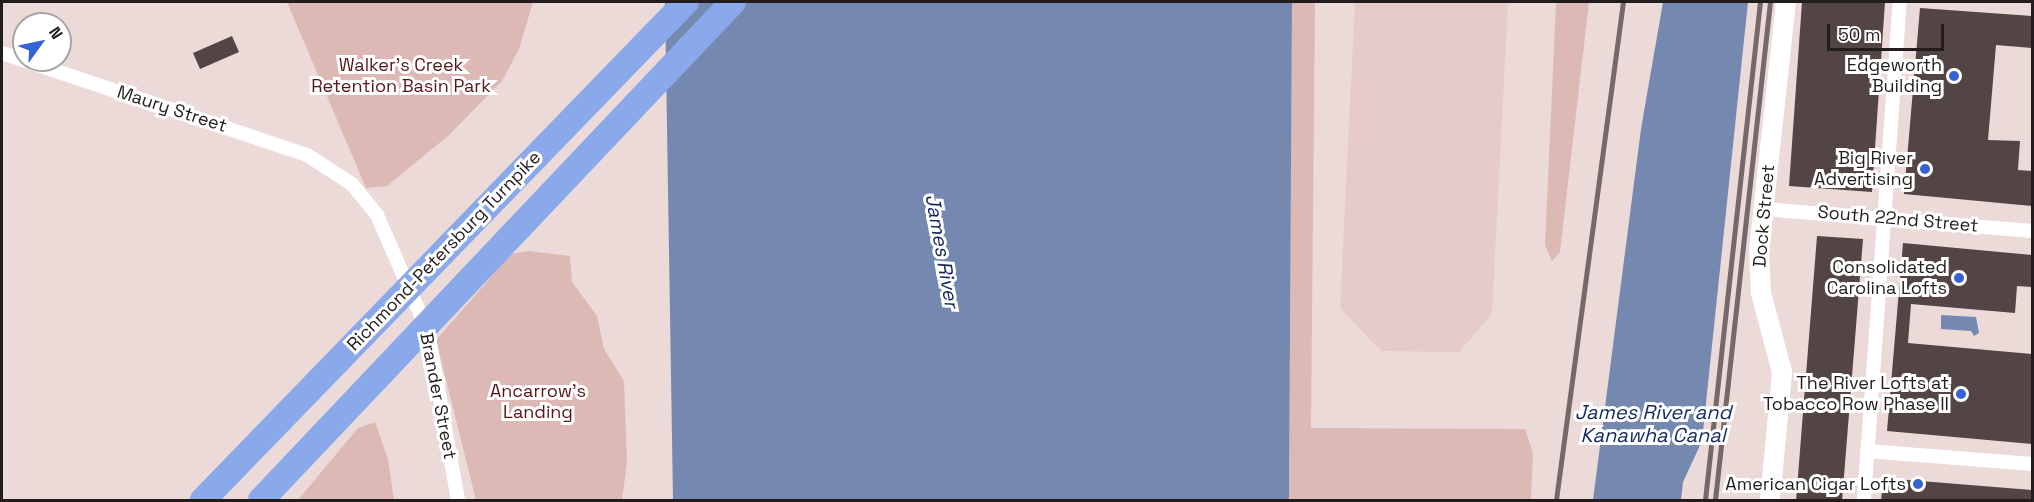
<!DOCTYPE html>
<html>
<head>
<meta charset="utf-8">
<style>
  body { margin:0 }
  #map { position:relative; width:2034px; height:502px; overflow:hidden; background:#ebdad8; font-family:"Space Grotesk",sans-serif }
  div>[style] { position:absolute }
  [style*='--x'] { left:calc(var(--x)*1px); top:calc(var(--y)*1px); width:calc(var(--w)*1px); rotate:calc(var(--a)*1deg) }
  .built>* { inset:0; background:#e5ccc9 }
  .green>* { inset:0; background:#ddb9b5 }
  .water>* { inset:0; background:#7588af }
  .building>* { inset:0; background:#534544 }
  .street>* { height:14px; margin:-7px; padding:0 7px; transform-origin:7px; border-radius:7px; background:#fff }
  .secondary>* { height:20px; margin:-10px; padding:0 10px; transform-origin:10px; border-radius:10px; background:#fff }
  .highway>* { height:26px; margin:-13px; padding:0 13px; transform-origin:13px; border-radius:13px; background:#89a9ea }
  .rail>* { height:4.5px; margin:-2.25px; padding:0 2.25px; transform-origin:2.25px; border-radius:2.25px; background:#746968 }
  .dots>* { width:16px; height:16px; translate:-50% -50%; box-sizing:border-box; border:3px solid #fff; border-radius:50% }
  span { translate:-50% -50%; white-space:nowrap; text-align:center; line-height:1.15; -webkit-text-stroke:6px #fff; paint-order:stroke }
  .park-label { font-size:18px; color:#561716 }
  .poi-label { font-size:18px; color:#221c1c }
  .right { translate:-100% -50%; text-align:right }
  .street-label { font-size:18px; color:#221c1c }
  .water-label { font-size:20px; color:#14285a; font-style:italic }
  .frame { position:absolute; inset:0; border:3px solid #221c1c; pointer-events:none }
  .north { position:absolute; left:12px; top:12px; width:60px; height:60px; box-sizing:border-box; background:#fff; border:2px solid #a7a4a4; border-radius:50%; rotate:57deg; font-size:16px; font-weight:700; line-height:24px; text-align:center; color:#221c1c }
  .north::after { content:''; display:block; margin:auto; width:21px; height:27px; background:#3663d3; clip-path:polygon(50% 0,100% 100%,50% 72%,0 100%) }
  .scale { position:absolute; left:1827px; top:24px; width:117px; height:27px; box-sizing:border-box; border:3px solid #221c1c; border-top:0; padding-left:8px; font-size:18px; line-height:21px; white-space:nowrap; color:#221c1c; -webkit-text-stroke:4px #fff; paint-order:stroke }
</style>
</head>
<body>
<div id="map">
  <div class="built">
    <i style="clip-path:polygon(1355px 2px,1508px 2px,1492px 314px,1459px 352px,1381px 351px,1340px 308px)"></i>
  </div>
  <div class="green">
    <i style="clip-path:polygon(287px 2px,533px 2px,519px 49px,502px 81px,448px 136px,387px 186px,366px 188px)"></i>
    <i style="clip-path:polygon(1292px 2px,1315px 2px,1311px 428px,1525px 429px,1533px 453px,1531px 500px,1289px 500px)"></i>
    <i style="clip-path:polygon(1556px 2px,1589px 2px,1560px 252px,1552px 261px,1545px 245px)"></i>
    <i style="clip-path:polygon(528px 251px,570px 256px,572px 282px,597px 316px,604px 349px,624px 381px,627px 463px,622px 500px,476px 500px,436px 340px,511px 254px)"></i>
    <i style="clip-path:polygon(375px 422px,388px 459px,394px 500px,298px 500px,358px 428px)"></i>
  </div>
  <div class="water">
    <i style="clip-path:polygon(665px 2px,1292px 2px,1289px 500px,673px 500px)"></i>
    <i style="clip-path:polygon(1663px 2px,1748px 2px,1702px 441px,1683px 482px,1681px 500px,1593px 500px,1641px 129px)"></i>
    <i style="clip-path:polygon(1941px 315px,1976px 317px,1979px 333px,1974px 336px,1971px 331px,1941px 329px)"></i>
  </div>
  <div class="building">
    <i style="clip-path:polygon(1802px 2px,1885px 2px,1872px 192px,1789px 186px)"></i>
    <i style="clip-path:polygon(1920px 8px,2032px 16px,2032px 48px,1996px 45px,1988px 140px,2020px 141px,2018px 170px,2032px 171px,2032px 206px,1904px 194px)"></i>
    <i style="clip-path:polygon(232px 36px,239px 52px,200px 69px,193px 53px)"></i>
    <i style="clip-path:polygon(1817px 236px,1863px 239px,1842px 501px,1796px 501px)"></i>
    <i style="clip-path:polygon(1903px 243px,2032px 255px,2032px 287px,2017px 286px,2015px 313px,1911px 304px,1908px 343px,2032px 354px,2032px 444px,1887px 431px)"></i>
    <i style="clip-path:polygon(1883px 478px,2032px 490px,2032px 501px,1881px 501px)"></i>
  </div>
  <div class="street">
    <i style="--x:2;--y:53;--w:322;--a:18.5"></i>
    <i style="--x:307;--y:155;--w:54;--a:32.8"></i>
    <i style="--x:352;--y:184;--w:40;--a:51"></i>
    <i style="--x:377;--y:215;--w:128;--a:66.4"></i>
    <i style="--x:428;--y:332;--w:171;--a:79.9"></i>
    <i style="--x:1764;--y:209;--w:269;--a:4.7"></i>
    <i style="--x:1867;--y:451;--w:166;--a:4.5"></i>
    <i style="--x:1864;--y:500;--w:499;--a:-85.9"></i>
  </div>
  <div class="secondary">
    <i style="--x:1770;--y:500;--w:129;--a:-84.6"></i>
    <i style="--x:1782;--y:372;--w:82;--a:-104.9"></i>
    <i style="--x:1761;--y:293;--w:43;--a:-92.7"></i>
    <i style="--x:1759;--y:250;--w:249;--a:-83.8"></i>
  </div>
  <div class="highway">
    <i style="--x:203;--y:500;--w:694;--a:-45.88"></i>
    <i style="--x:261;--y:500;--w:686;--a:-46.54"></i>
  </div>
  <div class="rail">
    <i style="--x:1556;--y:500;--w:502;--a:-82.34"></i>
    <i style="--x:1705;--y:500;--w:501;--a:-83.7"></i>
    <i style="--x:1715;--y:500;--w:501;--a:-83.7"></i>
  </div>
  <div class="dots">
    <i style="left:1954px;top:76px;background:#3663d3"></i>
    <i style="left:1925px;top:169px;background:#3663d3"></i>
    <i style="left:1959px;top:278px;background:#3663d3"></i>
    <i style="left:1961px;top:394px;background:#3663d3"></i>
    <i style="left:1918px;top:484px;background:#3663d3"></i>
  </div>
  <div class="park-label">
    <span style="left:401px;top:76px">Walker's Creek<br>Retention Basin Park</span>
    <span style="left:538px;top:402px">Ancarrow's<br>Landing</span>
  </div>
  <div class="poi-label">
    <span class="right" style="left:1942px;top:76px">Edgeworth<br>Building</span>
    <span class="right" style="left:1913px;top:169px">Big River<br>Advertising</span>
    <span class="right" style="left:1947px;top:278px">Consolidated<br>Carolina Lofts</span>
    <span class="right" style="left:1949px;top:394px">The River Lofts at<br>Tobacco Row Phase II</span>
    <span class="right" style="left:1906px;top:484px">American Cigar Lofts</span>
  </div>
  <div class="street-label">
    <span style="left:172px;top:109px;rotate:18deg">Maury Street</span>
    <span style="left:1764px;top:216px;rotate:-85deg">Dock Street</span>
    <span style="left:1898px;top:219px;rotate:5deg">South 22nd Street</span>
    <span style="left:444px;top:251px;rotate:-46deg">Richmond-Petersburg Turnpike</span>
    <span style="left:438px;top:396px;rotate:79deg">Brander Street</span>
  </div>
  <div class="water-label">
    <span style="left:942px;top:251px;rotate:80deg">James River</span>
    <span style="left:1653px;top:424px">James River and<br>Kanawha Canal</span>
  </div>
  <div class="frame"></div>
  <div class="north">N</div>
  <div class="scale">50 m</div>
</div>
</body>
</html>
